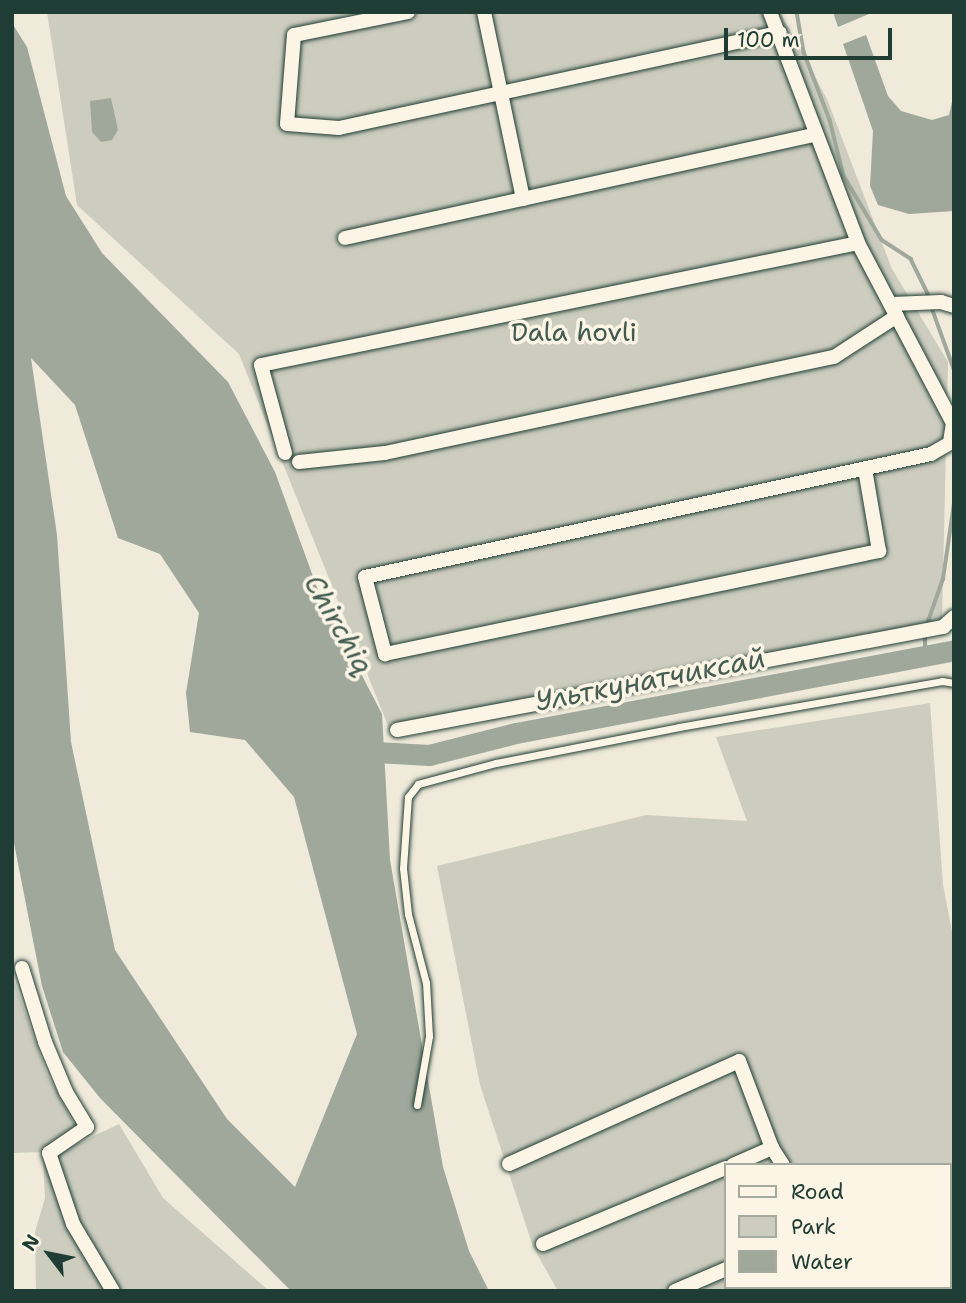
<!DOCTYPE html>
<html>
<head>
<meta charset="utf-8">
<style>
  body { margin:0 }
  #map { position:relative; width:966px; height:1303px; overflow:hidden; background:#efeada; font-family:"Shantell Sans",sans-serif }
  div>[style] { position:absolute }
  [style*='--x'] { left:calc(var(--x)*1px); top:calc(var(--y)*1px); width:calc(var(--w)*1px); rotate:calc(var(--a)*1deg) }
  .green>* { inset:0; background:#cccdbf }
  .water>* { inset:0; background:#9fa89a }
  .stream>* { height:3.5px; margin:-1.75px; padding:0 1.75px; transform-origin:1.75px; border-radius:1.75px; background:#9fa89a }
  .river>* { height:21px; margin:-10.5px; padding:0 10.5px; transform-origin:10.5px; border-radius:10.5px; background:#9fa89a }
  .roads { filter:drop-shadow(0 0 2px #1f3d34) drop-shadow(0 0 2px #1f3d34) }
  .service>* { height:7px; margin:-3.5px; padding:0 3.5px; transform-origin:3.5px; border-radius:3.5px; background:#fcf5e5 }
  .minor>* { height:14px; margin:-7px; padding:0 7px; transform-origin:7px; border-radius:7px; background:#fcf5e5 }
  span { translate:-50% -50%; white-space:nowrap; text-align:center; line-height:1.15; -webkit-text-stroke:7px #fcf5e5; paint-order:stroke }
  .park-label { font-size:26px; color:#425a50 }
  .water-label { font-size:28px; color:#455d53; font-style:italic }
  .frame { position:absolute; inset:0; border:14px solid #1f3d34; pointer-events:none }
  .legend { position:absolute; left:724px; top:1163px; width:228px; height:126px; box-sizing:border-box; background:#fcf5e5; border:2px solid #a4ab9e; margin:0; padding:9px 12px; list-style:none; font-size:21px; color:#1f3d34 }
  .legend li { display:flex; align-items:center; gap:14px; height:35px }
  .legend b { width:35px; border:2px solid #a4ab9e }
  .north { position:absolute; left:14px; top:1219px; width:70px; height:70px; -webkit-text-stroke:5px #fcf5e5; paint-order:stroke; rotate:302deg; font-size:19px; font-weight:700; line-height:28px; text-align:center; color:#1f3d34 }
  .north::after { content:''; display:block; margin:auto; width:24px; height:32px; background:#1f3d34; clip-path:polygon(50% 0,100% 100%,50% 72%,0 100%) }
  .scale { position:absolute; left:724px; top:28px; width:168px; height:32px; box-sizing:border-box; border:4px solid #1f3d34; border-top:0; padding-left:9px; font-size:21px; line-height:24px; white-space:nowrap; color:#1f3d34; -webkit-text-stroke:5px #fcf5e5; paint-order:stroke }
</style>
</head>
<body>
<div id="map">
  <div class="green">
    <i style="clip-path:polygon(47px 12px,780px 12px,827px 99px,892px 269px,948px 362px,942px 619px,393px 738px,239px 354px,77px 205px)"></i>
    <i style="clip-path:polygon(evenodd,930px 703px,943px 885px,954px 941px,954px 1291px,558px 1291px,533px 1247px,480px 1085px,437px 866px,646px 815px,747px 821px,716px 737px,930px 703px,726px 1165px,950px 1165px,950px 1287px,726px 1287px,726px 1165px)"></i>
    <i style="clip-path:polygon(12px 975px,47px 1074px,76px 1126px,43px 1152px,12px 1153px)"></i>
    <i style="clip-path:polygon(119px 1124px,163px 1198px,269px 1291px,36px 1291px,35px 1232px,45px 1198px,43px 1160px)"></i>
  </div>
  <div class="water">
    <i style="clip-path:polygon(833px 12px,926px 12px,869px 14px,838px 27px)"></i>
    <i style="clip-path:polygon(evenodd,12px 23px,27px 47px,66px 196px,102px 253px,228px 382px,275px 472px,319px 593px,382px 714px,390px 860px,443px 1167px,469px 1251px,489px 1291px,291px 1291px,100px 1098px,63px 1052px,42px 986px,12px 833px,12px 23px,31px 358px,75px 405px,118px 538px,160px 554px,199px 613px,186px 693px,190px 732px,245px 740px,294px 797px,357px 1034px,295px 1187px,227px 1119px,115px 950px,71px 742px,57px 535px,31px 358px)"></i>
    <i style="clip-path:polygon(866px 35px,888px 96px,901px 111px,932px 120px,949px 115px,954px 93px,954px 211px,909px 214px,878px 205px,870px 186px,873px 131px,843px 44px)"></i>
    <i style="clip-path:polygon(111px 98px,118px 130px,112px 140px,101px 142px,92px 132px,90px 101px)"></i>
  </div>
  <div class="stream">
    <i style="--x:797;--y:12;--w:41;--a:80.1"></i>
    <i style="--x:804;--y:52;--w:73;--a:69.1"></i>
    <i style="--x:830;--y:120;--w:58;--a:76"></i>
    <i style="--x:844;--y:176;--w:74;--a:59.3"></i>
    <i style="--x:882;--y:240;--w:35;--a:33"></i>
    <i style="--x:911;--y:259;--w:43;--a:64"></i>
    <i style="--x:931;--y:305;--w:68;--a:70.2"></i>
    <i style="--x:926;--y:627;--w:51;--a:-70.5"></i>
    <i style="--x:943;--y:579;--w:76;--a:-81.7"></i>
    <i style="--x:925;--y:656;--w:21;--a:-90"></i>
  </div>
  <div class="river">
    <i style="--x:358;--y:751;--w:71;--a:3.2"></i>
    <i style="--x:429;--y:755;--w:90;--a:-14.2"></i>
    <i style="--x:516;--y:733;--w:446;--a:-10.7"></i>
  </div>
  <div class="roads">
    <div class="service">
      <i style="--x:417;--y:1105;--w:70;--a:-80.1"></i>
      <i style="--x:429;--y:1036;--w:53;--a:-93.2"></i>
      <i style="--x:426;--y:983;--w:71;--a:-104.6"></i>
      <i style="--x:408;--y:914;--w:46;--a:-96.2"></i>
      <i style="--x:403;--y:868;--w:71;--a:-86"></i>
      <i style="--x:408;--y:797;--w:16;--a:-52"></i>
      <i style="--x:418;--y:784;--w:81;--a:-15.1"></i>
      <i style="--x:496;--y:763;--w:187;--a:-11.1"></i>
      <i style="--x:679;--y:727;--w:267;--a:-9.9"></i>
      <i style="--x:942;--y:681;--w:12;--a:9"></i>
    </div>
    <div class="minor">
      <i style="--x:408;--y:12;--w:116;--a:168.6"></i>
      <i style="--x:294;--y:35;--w:89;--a:94.5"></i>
      <i style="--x:287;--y:124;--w:52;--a:4.4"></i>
      <i style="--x:339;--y:128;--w:451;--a:-12.2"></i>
      <i style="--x:484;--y:12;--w:191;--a:78.2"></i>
      <i style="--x:770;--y:12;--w:247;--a:69.1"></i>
      <i style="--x:858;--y:243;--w:204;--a:62.2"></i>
      <i style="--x:953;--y:423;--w:20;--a:99"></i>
      <i style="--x:950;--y:443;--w:22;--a:150"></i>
      <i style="--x:931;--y:454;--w:579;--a:167.74"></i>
      <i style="--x:365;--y:577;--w:80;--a:75.4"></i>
      <i style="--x:385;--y:654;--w:505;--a:-11.78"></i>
      <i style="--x:879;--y:551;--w:83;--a:-99.7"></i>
      <i style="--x:345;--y:238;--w:479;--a:-12.4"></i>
      <i style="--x:892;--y:304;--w:49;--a:-2.3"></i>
      <i style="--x:941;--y:302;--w:14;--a:17"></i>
      <i style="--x:285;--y:453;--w:91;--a:-105.3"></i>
      <i style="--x:261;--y:365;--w:609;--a:-11.55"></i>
      <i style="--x:299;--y:462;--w:86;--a:-6"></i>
      <i style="--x:385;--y:453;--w:459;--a:-12.1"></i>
      <i style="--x:834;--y:357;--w:75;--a:-33.1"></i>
      <i style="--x:397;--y:730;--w:556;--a:-10.68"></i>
      <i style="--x:943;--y:627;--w:15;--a:-42"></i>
      <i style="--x:22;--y:968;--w:77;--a:72.7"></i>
      <i style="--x:45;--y:1042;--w:54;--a:67.2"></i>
      <i style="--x:66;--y:1092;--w:41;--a:59"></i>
      <i style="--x:87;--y:1127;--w:46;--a:145.6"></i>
      <i style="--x:49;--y:1153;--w:75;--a:71.3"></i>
      <i style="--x:73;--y:1224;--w:78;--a:59.2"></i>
      <i style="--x:509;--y:1164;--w:252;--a:-24.1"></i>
      <i style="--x:739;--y:1061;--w:93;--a:69.2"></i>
      <i style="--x:772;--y:1148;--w:20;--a:57"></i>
      <i style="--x:733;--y:1165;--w:43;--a:-23.6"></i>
      <i style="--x:543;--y:1244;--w:198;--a:-22.6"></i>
      <i style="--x:856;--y:1287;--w:4;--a:63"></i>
      <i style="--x:675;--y:1291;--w:56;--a:-23.3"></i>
    </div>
  </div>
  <div class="park-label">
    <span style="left:574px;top:332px">Dala hovli</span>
  </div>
  <div class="water-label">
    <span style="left:339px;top:624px;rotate:60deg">Chirchiq</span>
    <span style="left:650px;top:679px;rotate:-11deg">Ульткунатчиксай</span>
  </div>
  <div class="frame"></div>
  <ul class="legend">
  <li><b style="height:9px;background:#fcf5e5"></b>Road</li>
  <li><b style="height:19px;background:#cccdbf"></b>Park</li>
  <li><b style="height:19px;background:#9fa89a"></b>Water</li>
  </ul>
  <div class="north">N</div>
  <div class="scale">100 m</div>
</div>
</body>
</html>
